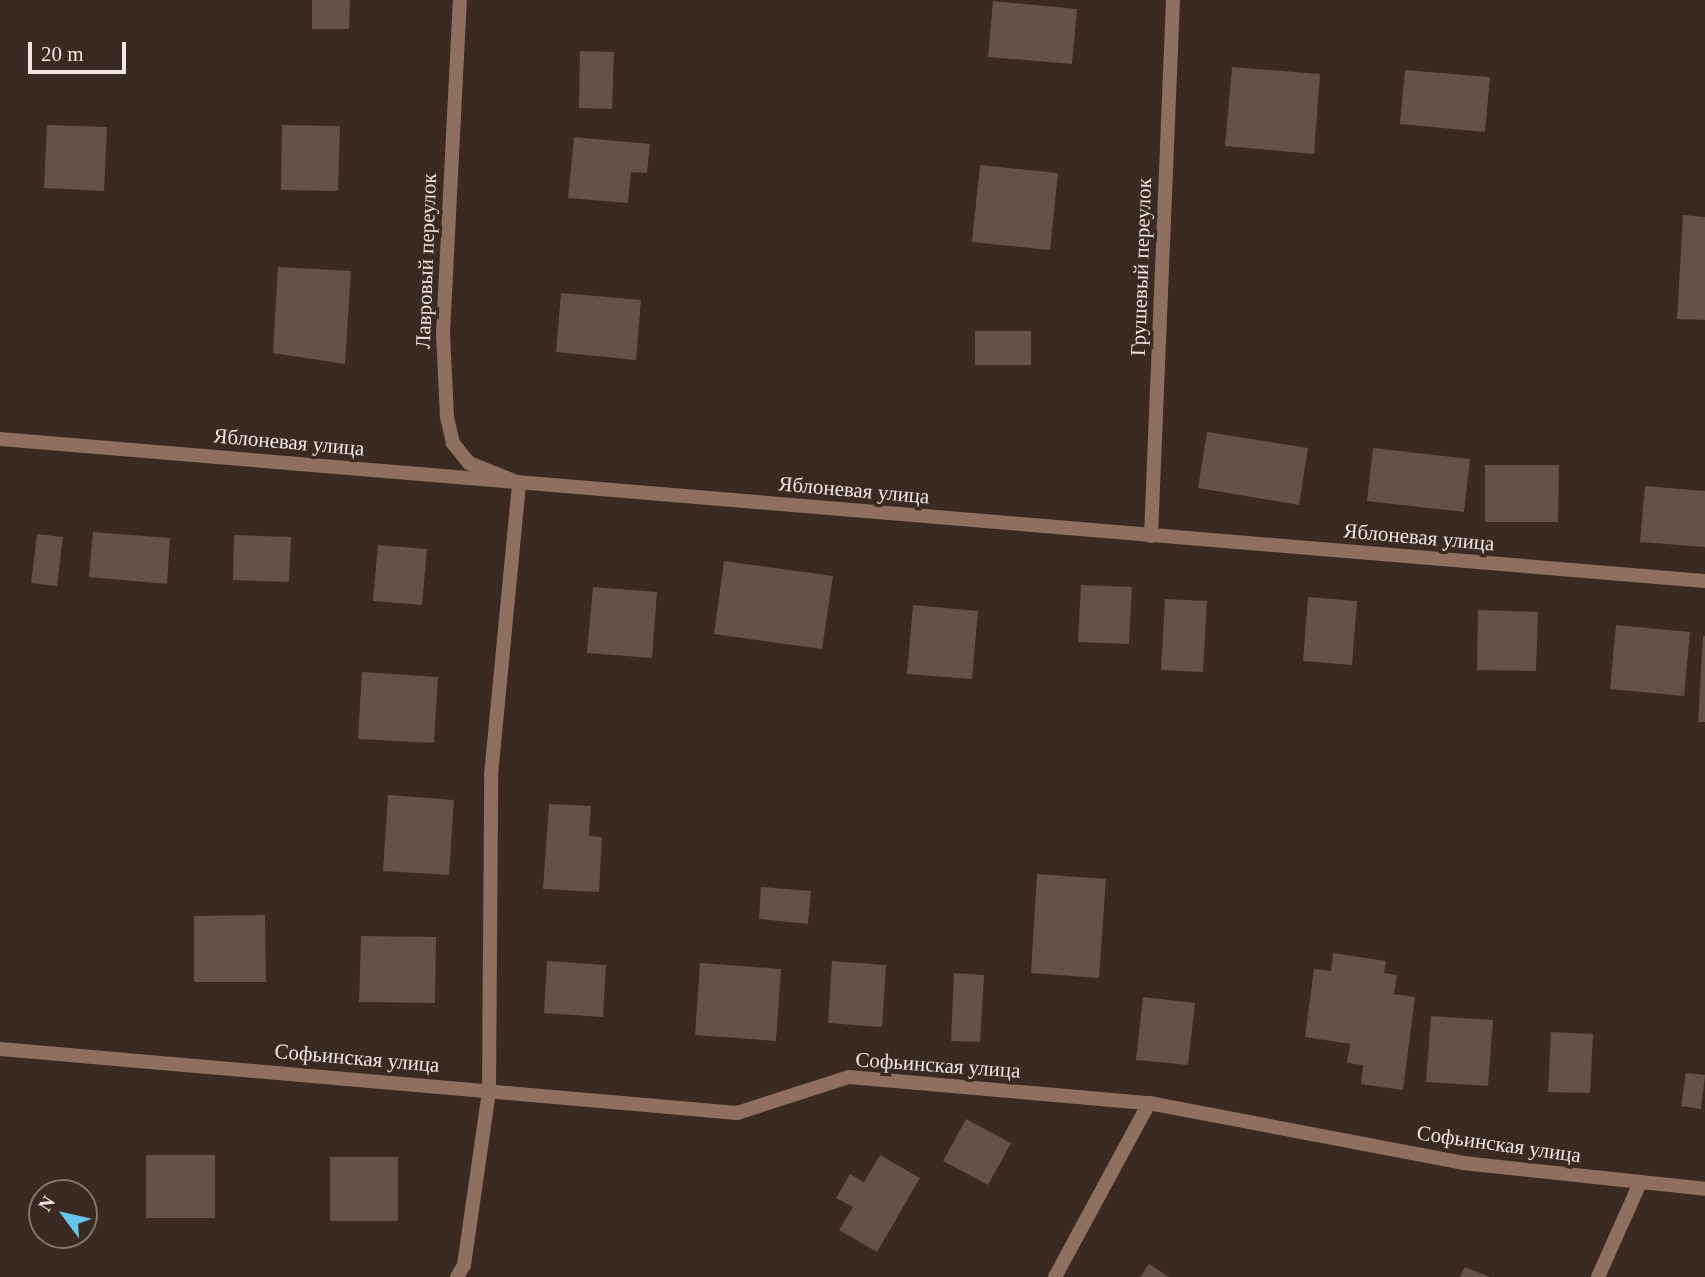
<!DOCTYPE html>
<html>
<head>
<meta charset="utf-8">
<style>
  body { margin:0 }
  #map { position:relative; width:1705px; height:1277px; overflow:hidden; background:#3a2a21; font-family:Georgia,serif }
  div>[style] { position:absolute }
  [style*='--x'] { left:calc(var(--x)*1px); top:calc(var(--y)*1px); width:calc(var(--w)*1px); rotate:calc(var(--a)*1deg) }
  .building>* { inset:0; background:#645148 }
  .minor>* { height:14px; margin:-7px; padding:0 7px; transform-origin:7px; border-radius:7px; background:#8f6f5f }
  span { translate:-50% -50%; white-space:nowrap; text-align:center; line-height:1.15; -webkit-text-stroke:7px #3a2a21; paint-order:stroke }
  .street-label { font-size:21px; color:#f1e6e0 }
  .north { position:absolute; left:28px; top:1179px; width:70px; height:70px; box-sizing:border-box; background:#3a2a21; border:2px solid #83756d; border-radius:50%; rotate:303deg; font-size:19px; font-weight:700; line-height:28px; text-align:center; color:#f1e6e0 }
  .north::after { content:''; display:block; margin:auto; width:24px; height:32px; background:#64c5ee; clip-path:polygon(50% 0,100% 100%,50% 72%,0 100%) }
  .scale { position:absolute; left:28px; top:42px; width:98px; height:32px; box-sizing:border-box; border:4px solid #f1e6e0; border-top:0; padding-left:9px; font-size:21px; line-height:24px; white-space:nowrap; color:#f1e6e0; -webkit-text-stroke:5px #3a2a21; paint-order:stroke }
</style>
</head>
<body>
<div id="map">
  <div class="building">
    <i style="clip-path:polygon(312px 0,350px 0,349px 29px,312px 29px)"></i>
    <i style="clip-path:polygon(993px 1px,1077px 9px,1072px 64px,988px 57px)"></i>
    <i style="clip-path:polygon(580px 51px,614px 52px,612px 109px,579px 108px)"></i>
    <i style="clip-path:polygon(1232px 67px,1320px 74px,1314px 154px,1225px 146px)"></i>
    <i style="clip-path:polygon(1405px 70px,1490px 77px,1485px 132px,1400px 124px)"></i>
    <i style="clip-path:polygon(47px 125px,107px 127px,104px 191px,44px 188px)"></i>
    <i style="clip-path:polygon(282px 125px,340px 126px,338px 191px,281px 190px)"></i>
    <i style="clip-path:polygon(574px 137px,650px 144px,647px 173px,631px 172px,628px 203px,568px 198px)"></i>
    <i style="clip-path:polygon(980px 165px,1058px 173px,1050px 250px,972px 242px)"></i>
    <i style="clip-path:polygon(1683px 215px,1705px 217px,1705px 320px,1677px 319px)"></i>
    <i style="clip-path:polygon(278px 267px,351px 271px,345px 364px,273px 353px)"></i>
    <i style="clip-path:polygon(561px 293px,641px 300px,636px 360px,556px 352px)"></i>
    <i style="clip-path:polygon(975px 331px,1031px 331px,1031px 365px,975px 365px)"></i>
    <i style="clip-path:polygon(1207px 432px,1308px 448px,1299px 505px,1198px 488px)"></i>
    <i style="clip-path:polygon(1373px 448px,1470px 459px,1464px 512px,1367px 501px)"></i>
    <i style="clip-path:polygon(1485px 465px,1559px 465px,1558px 522px,1485px 522px)"></i>
    <i style="clip-path:polygon(1645px 486px,1705px 491px,1705px 547px,1640px 542px)"></i>
    <i style="clip-path:polygon(93px 532px,170px 538px,167px 584px,89px 577px)"></i>
    <i style="clip-path:polygon(37px 534px,63px 537px,57px 586px,31px 583px)"></i>
    <i style="clip-path:polygon(234px 535px,291px 537px,289px 582px,233px 580px)"></i>
    <i style="clip-path:polygon(378px 545px,427px 549px,422px 605px,373px 601px)"></i>
    <i style="clip-path:polygon(724px 561px,833px 576px,822px 649px,714px 634px)"></i>
    <i style="clip-path:polygon(1081px 585px,1132px 587px,1129px 644px,1078px 642px)"></i>
    <i style="clip-path:polygon(593px 587px,657px 592px,652px 658px,587px 653px)"></i>
    <i style="clip-path:polygon(1308px 597px,1357px 601px,1352px 665px,1303px 661px)"></i>
    <i style="clip-path:polygon(1165px 599px,1207px 601px,1203px 672px,1161px 670px)"></i>
    <i style="clip-path:polygon(913px 605px,978px 611px,972px 679px,907px 674px)"></i>
    <i style="clip-path:polygon(1478px 610px,1538px 612px,1536px 671px,1477px 670px)"></i>
    <i style="clip-path:polygon(1616px 625px,1690px 632px,1684px 696px,1610px 689px)"></i>
    <i style="clip-path:polygon(1703px 636px,1705px 636px,1705px 722px,1698px 722px)"></i>
    <i style="clip-path:polygon(362px 672px,438px 677px,434px 743px,358px 739px)"></i>
    <i style="clip-path:polygon(388px 795px,454px 800px,449px 875px,383px 871px)"></i>
    <i style="clip-path:polygon(549px 804px,591px 806px,589px 836px,602px 837px,599px 892px,543px 889px)"></i>
    <i style="clip-path:polygon(1037px 874px,1106px 879px,1099px 978px,1031px 973px)"></i>
    <i style="clip-path:polygon(761px 887px,811px 891px,808px 924px,759px 919px)"></i>
    <i style="clip-path:polygon(265px 915px,266px 982px,194px 982px,194px 916px)"></i>
    <i style="clip-path:polygon(361px 936px,436px 937px,435px 1003px,359px 1002px)"></i>
    <i style="clip-path:polygon(1333px 953px,1386px 961px,1384px 973px,1397px 975px,1394px 994px,1415px 997px,1403px 1090px,1361px 1084px,1363px 1065px,1347px 1063px,1350px 1044px,1305px 1037px,1314px 969px,1331px 971px)"></i>
    <i style="clip-path:polygon(547px 961px,606px 965px,603px 1017px,544px 1013px)"></i>
    <i style="clip-path:polygon(832px 961px,886px 965px,882px 1027px,828px 1023px)"></i>
    <i style="clip-path:polygon(700px 963px,781px 969px,776px 1041px,695px 1035px)"></i>
    <i style="clip-path:polygon(954px 973px,984px 975px,980px 1042px,951px 1041px)"></i>
    <i style="clip-path:polygon(1143px 997px,1195px 1003px,1188px 1065px,1136px 1060px)"></i>
    <i style="clip-path:polygon(1431px 1016px,1493px 1020px,1488px 1086px,1426px 1082px)"></i>
    <i style="clip-path:polygon(1551px 1032px,1593px 1034px,1590px 1093px,1548px 1092px)"></i>
    <i style="clip-path:polygon(1686px 1073px,1705px 1075px,1701px 1109px,1681px 1106px)"></i>
    <i style="clip-path:polygon(966px 1119px,1011px 1143px,988px 1185px,943px 1161px)"></i>
    <i style="clip-path:polygon(146px 1155px,215px 1155px,215px 1218px,146px 1218px)"></i>
    <i style="clip-path:polygon(880px 1155px,920px 1178px,877px 1252px,839px 1230px,853px 1207px,836px 1198px,850px 1174px,864px 1182px)"></i>
    <i style="clip-path:polygon(330px 1157px,398px 1157px,398px 1221px,330px 1221px)"></i>
    <i style="clip-path:polygon(1149px 1264px,1169px 1277px,1140px 1277px)"></i>
    <i style="clip-path:polygon(1465px 1267px,1490px 1277px,1460px 1277px)"></i>
  </div>
  <div class="minor">
    <i style="--x:0;--y:439;--w:1711;--a:4.76"></i>
    <i style="--x:1151;--y:536;--w:536;--a:-87.65"></i>
    <i style="--x:0;--y:1049;--w:740;--a:4.96"></i>
    <i style="--x:737;--y:1113;--w:118;--a:-17.8"></i>
    <i style="--x:849;--y:1077;--w:301;--a:5"></i>
    <i style="--x:1149;--y:1103;--w:320;--a:10.8"></i>
    <i style="--x:1463;--y:1163;--w:243;--a:6.1"></i>
    <i style="--x:457;--y:1277;--w:14;--a:-60"></i>
    <i style="--x:464;--y:1265;--w:176;--a:-81.8"></i>
    <i style="--x:489;--y:1091;--w:316;--a:-89.6"></i>
    <i style="--x:491;--y:775;--w:293;--a:-84.5"></i>
    <i style="--x:519;--y:483;--w:54;--a:-158.2"></i>
    <i style="--x:469;--y:463;--w:26;--a:-129"></i>
    <i style="--x:453;--y:443;--w:28;--a:-103"></i>
    <i style="--x:447;--y:416;--w:83;--a:-92.8"></i>
    <i style="--x:443;--y:333;--w:333;--a:-87.1"></i>
    <i style="--x:1055;--y:1277;--w:198;--a:-61.6"></i>
    <i style="--x:1598;--y:1277;--w:103;--a:-65.9"></i>
  </div>
  <div class="street-label">
    <span style="left:426px;top:261px;rotate:-88deg">Лавровый переулок</span>
    <span style="left:1141px;top:267px;rotate:-88deg">Грушевый переулок</span>
    <span style="left:289px;top:442px;rotate:5deg">Яблоневая улица</span>
    <span style="left:854px;top:490px;rotate:5deg">Яблоневая улица</span>
    <span style="left:1419px;top:537px;rotate:5deg">Яблоневая улица</span>
    <span style="left:357px;top:1058px;rotate:5deg">Софьинская улица</span>
    <span style="left:938px;top:1065px;rotate:4deg">Софьинская улица</span>
    <span style="left:1499px;top:1144px;rotate:8deg">Софьинская улица</span>
  </div>
  <div class="north">N</div>
  <div class="scale">20 m</div>
</div>
</body>
</html>
